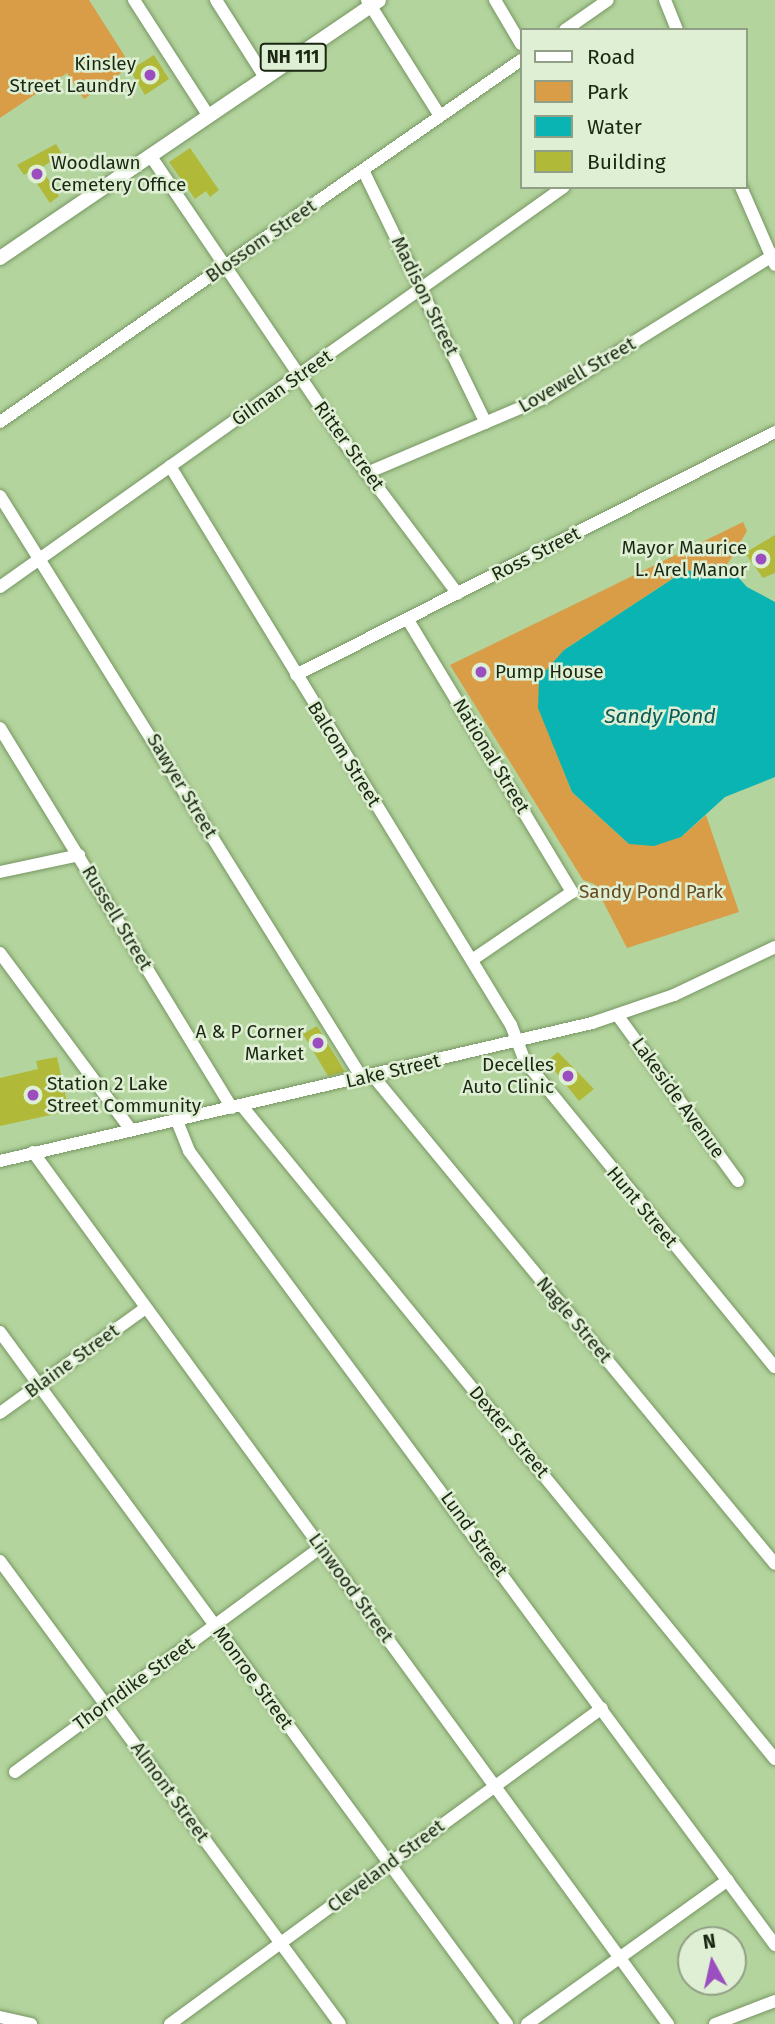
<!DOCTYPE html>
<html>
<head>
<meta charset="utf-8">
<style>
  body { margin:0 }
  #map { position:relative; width:775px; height:2024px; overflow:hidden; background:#b3d49d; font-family:"Fira Sans",sans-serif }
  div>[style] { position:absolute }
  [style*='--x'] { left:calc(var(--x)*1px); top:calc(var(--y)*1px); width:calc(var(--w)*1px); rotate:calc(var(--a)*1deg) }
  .green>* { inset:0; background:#d99d47 }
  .water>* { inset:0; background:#0ab4b2 }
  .building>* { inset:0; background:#b1b939 }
  .roads { filter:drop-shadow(0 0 2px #779662) drop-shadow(0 0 2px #779662) }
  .minor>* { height:12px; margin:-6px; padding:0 6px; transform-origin:6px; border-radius:6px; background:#fff }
  .major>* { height:14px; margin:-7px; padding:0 7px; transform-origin:7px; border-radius:7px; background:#fff }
  .dots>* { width:19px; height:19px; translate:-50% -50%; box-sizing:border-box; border:4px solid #deefd3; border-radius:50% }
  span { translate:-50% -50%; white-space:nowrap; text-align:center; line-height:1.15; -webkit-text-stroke:5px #deefd3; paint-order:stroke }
  .shield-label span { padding:2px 5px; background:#deefd3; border:2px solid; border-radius:5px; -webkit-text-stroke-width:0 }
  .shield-label { font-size:18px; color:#1b2712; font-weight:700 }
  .poi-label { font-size:19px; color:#1b2712 }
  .right { translate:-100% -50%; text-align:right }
  .left { translate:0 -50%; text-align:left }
  .street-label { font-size:19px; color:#1b2712 }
  .park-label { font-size:19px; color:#684a1f }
  .water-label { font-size:21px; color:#095c5b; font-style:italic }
  .legend { position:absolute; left:520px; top:28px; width:228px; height:161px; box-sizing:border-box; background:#deefd3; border:2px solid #909f86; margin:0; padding:9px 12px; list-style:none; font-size:21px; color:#1b2712 }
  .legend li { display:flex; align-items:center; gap:14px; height:35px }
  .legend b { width:35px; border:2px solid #909f86 }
  .north { position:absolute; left:677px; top:1926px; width:70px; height:70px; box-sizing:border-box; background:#deefd3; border:2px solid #909f86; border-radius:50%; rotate:352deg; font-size:19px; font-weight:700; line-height:28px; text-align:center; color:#1b2712 }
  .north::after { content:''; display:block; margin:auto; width:24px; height:32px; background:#9b4ec0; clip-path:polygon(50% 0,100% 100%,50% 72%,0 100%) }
</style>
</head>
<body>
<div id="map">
  <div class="green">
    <i style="clip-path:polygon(0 0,89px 0,131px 66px,84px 99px,67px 73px,0 118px)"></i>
    <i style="clip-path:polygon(743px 522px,747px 531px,727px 565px,683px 572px,564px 650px,549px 733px,572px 792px,629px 844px,681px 837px,706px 815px,739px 912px,627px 948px,594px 884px,583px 880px,450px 665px)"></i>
  </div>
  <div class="water">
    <i style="clip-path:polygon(727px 565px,747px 587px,775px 602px,775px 777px,725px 797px,681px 837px,654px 846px,629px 844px,572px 792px,538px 708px,539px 678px,564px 650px,683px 572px)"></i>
  </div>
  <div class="building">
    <i style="clip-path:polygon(154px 55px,169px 79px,145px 95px,130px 70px)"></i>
    <i style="clip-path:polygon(56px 144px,62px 154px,41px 168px,59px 196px,50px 203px,29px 172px,24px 175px,17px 165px)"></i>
    <i style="clip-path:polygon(190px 148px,219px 190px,210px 197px,206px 191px,195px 199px,169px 162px)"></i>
    <i style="clip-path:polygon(775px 535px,775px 573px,763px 578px,745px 553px)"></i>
    <i style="clip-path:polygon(317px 1026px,345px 1072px,328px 1076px,303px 1034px)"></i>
    <i style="clip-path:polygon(558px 1052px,594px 1089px,579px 1101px,547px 1061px)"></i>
    <i style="clip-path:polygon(57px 1057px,69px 1111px,0 1126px,0 1078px,38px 1069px,36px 1061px)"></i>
  </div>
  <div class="roads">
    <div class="minor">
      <i style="--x:134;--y:0;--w:137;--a:57.2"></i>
      <i style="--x:216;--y:0;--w:90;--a:57.7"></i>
      <i style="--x:367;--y:0;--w:137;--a:57.8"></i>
      <i style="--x:495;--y:0;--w:51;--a:59.4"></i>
      <i style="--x:665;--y:0;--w:32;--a:68"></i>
      <i style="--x:565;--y:30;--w:52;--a:-34.9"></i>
      <i style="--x:150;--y:155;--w:355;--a:55.9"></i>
      <i style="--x:349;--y:449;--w:181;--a:53.1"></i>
      <i style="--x:363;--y:170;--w:281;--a:64.1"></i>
      <i style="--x:741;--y:187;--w:85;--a:66.4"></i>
      <i style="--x:0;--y:422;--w:634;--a:-34.79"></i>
      <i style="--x:170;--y:466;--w:655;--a:58.62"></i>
      <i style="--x:511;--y:1025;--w:39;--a:69"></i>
      <i style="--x:525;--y:1061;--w:395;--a:50.8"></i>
      <i style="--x:367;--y:473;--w:192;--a:-23"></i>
      <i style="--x:544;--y:398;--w:272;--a:-31.9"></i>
      <i style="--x:0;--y:496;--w:685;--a:58.12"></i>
      <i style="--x:0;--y:587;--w:691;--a:-35.35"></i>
      <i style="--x:408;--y:620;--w:318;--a:58.9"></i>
      <i style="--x:572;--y:892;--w:121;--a:145.8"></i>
      <i style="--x:296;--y:675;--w:537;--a:-26.9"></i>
      <i style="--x:0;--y:728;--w:445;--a:58.6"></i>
      <i style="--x:0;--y:872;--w:81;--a:-12.1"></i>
      <i style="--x:0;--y:953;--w:220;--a:53.5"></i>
      <i style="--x:618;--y:1016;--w:204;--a:54"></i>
      <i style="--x:373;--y:1076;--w:632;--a:50.52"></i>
      <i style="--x:242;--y:1106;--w:843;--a:50.78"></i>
      <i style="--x:177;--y:1121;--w:32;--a:68"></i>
      <i style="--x:189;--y:1151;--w:987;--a:53.57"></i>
      <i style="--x:33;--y:1152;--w:1079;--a:53.94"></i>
      <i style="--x:0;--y:1161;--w:608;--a:-13.12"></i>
      <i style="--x:592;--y:1023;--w:87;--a:-18.9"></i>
      <i style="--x:674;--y:995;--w:112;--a:-25.4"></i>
      <i style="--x:0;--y:1332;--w:858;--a:53.77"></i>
      <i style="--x:0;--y:1413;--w:178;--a:-35.8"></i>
      <i style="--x:0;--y:1561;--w:574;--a:53.71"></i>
      <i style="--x:15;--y:1772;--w:380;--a:-36.3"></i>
      <i style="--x:0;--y:2017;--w:32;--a:13"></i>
      <i style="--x:170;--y:2024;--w:535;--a:-36.18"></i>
      <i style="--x:527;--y:2024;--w:247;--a:-35.6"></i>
      <i style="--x:715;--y:2024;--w:64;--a:-21"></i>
    </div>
    <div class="major">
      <i style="--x:0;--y:258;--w:458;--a:-34.2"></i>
    </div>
  </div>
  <div class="dots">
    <i style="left:150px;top:75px;background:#9b4ec0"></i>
    <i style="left:37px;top:174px;background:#9b4ec0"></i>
    <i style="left:761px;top:559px;background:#9b4ec0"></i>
    <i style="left:481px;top:672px;background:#9b4ec0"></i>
    <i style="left:318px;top:1043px;background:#9b4ec0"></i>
    <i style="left:568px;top:1076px;background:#9b4ec0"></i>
    <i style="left:33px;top:1095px;background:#9b4ec0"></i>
  </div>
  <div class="shield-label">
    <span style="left:293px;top:57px">NH 111</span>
  </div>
  <div class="poi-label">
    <span class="right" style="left:136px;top:75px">Kinsley<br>Street Laundry</span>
    <span class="left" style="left:51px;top:174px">Woodlawn<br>Cemetery Office</span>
    <span class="right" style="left:747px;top:559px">Mayor Maurice<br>L. Arel Manor</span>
    <span class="left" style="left:495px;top:672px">Pump House</span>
    <span class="right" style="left:304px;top:1043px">A &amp; P Corner<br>Market</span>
    <span class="right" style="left:554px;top:1076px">Decelles<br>Auto Clinic</span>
    <span class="left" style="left:47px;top:1095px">Station 2 Lake<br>Street Community</span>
  </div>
  <div class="street-label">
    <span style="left:261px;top:241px;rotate:-35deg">Blossom Street</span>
    <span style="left:425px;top:296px;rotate:64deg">Madison Street</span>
    <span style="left:577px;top:375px;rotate:-30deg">Lovewell Street</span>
    <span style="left:282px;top:388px;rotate:-35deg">Gilman Street</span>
    <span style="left:349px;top:446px;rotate:54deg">Ritter Street</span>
    <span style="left:536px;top:554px;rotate:-27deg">Ross Street</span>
    <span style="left:344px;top:754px;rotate:58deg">Balcom Street</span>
    <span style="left:491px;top:756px;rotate:59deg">National Street</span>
    <span style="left:182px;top:786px;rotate:59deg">Sawyer Street</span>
    <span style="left:117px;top:918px;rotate:59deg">Russell Street</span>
    <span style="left:393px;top:1071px;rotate:-13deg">Lake Street</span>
    <span style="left:678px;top:1098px;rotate:54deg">Lakeside Avenue</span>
    <span style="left:642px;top:1207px;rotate:50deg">Hunt Street</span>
    <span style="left:574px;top:1320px;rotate:50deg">Nagle Street</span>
    <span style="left:72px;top:1361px;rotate:-36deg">Blaine Street</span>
    <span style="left:509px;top:1432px;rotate:50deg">Dexter Street</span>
    <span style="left:474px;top:1534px;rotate:54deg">Lund Street</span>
    <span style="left:351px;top:1588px;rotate:54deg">Linwood Street</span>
    <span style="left:253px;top:1678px;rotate:54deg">Monroe Street</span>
    <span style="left:134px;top:1684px;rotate:-36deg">Thorndike Street</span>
    <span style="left:170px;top:1792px;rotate:54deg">Almont Street</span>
    <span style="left:386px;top:1866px;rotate:-37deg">Cleveland Street</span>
  </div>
  <div class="park-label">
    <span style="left:651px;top:892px">Sandy Pond Park</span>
  </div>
  <div class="water-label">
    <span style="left:660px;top:716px">Sandy Pond</span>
  </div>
  <ul class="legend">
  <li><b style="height:9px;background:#fff"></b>Road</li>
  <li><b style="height:19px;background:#d99d47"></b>Park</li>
  <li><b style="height:19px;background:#0ab4b2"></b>Water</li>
  <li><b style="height:19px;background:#b1b939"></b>Building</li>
  </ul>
  <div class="north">N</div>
</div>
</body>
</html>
